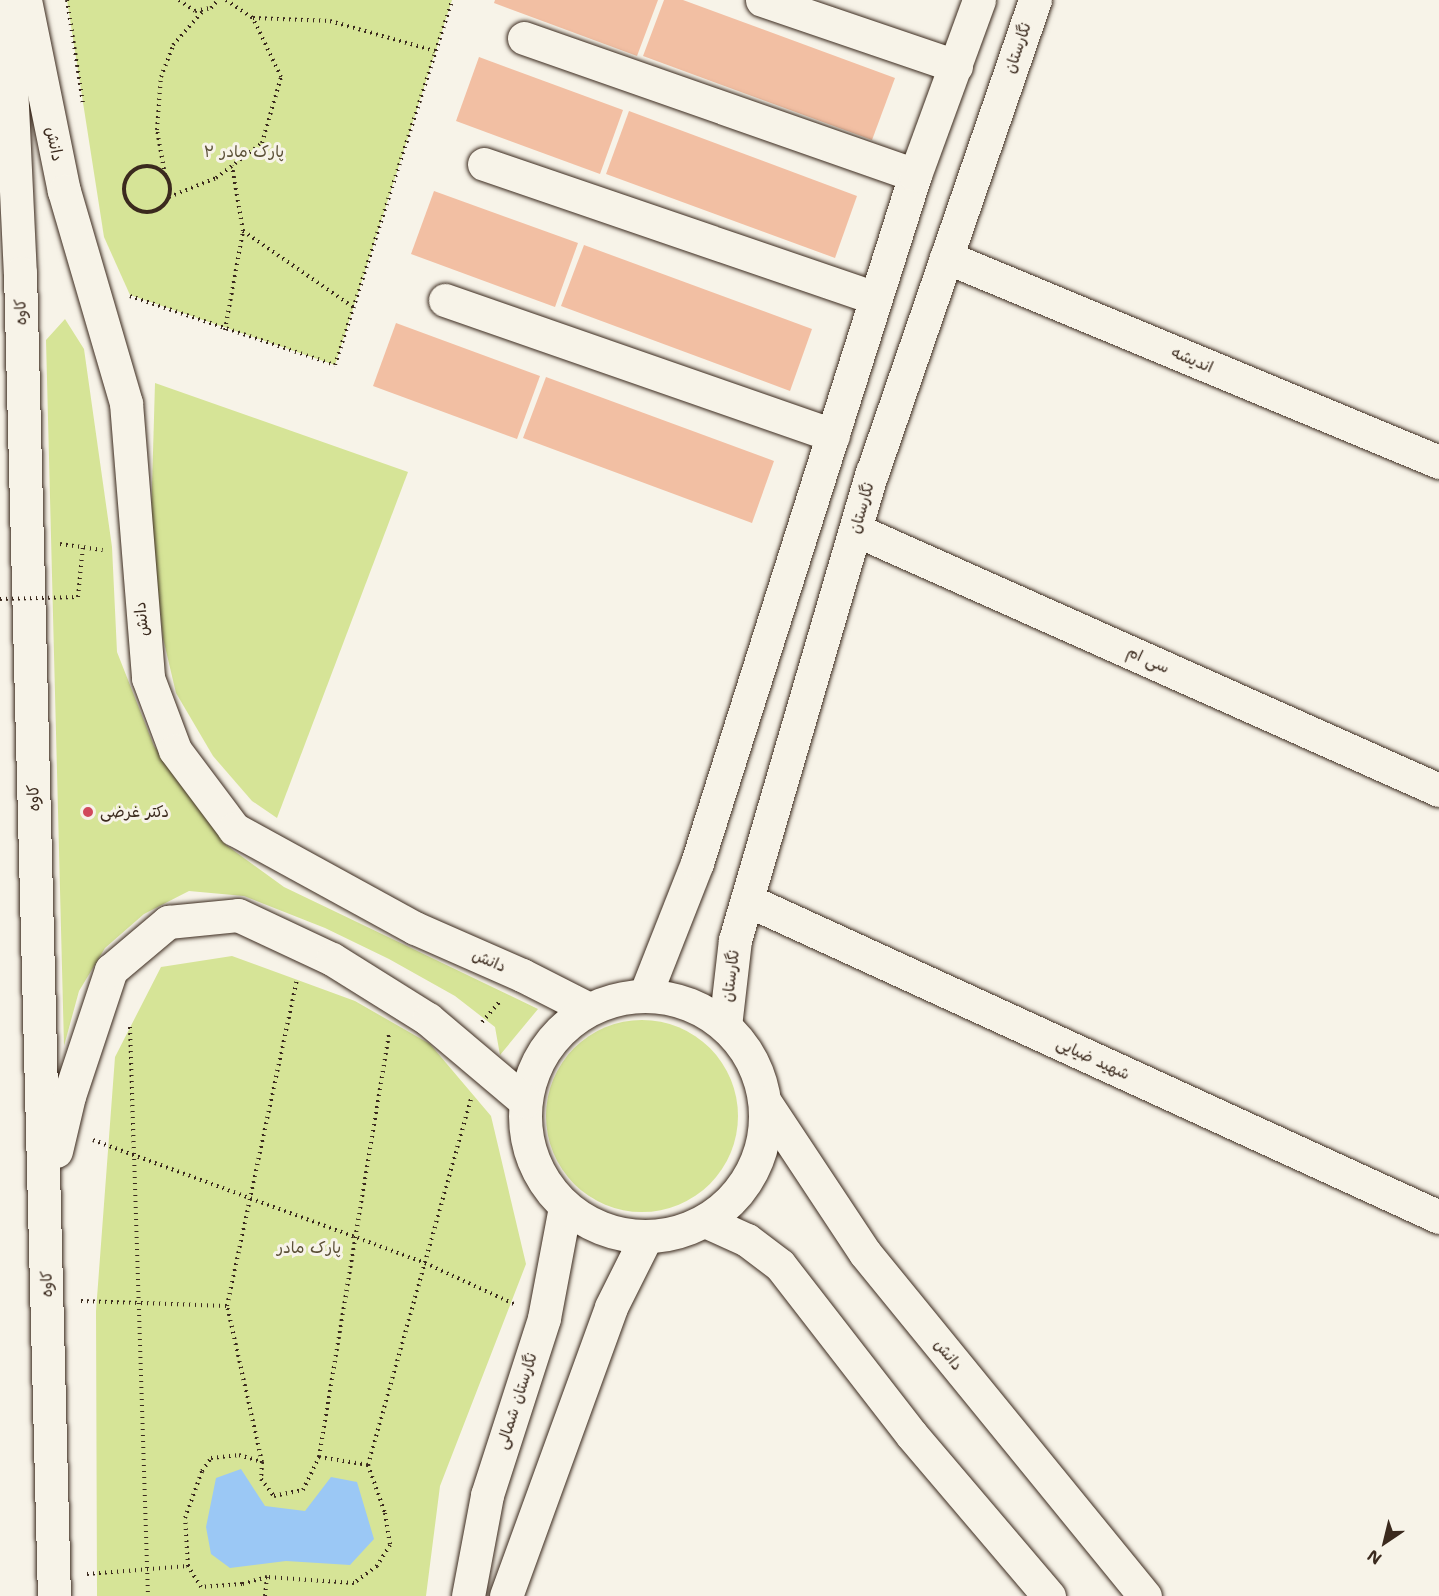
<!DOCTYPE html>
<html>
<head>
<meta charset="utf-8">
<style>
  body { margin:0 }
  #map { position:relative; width:1439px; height:1596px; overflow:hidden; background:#f7f3e8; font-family:"Shantell Sans","Playpen Sans Arabic",sans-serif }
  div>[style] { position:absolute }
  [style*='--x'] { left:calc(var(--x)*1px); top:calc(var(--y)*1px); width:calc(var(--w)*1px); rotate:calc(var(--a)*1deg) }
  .green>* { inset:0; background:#d6e497 }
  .round { border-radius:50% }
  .water>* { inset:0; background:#9bc8f5 }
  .building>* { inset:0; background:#f2bfa3 }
  .path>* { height:4px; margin-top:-2px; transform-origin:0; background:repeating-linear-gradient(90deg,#3b2a1e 0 1.5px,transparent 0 6px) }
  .path>.ring { margin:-2px; padding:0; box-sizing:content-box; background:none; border:4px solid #3b2a1e; border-radius:50% }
  .roads { filter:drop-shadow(0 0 2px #3b2a1e) drop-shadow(0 0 2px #3b2a1e) }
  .minor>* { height:33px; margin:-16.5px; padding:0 16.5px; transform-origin:16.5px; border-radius:16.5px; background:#f7f3e8 }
  .major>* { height:33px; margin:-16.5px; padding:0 16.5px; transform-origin:16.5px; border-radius:16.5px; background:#f7f3e8 }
  .major>.ring { margin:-16.5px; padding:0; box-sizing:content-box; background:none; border:33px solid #f7f3e8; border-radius:50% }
  .path-bridge>* { height:4px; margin-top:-2px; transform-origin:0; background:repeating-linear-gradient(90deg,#3b2a1e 0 1.5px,transparent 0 6px) }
  .dots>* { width:16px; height:16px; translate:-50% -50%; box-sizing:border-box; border:3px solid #f7f3e8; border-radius:50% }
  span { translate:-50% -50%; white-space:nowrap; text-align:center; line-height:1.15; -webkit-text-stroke:6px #f7f3e8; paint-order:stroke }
  .street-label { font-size:16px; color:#3b2a1e }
  .park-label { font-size:16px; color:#5a4f36 }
  .poi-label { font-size:16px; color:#3b2a1e }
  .left { translate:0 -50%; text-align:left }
  .north { position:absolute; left:1355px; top:1512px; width:60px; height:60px; -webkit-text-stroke:4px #f7f3e8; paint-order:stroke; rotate:215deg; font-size:16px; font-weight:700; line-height:24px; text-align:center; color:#3b2a1e }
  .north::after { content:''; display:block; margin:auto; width:21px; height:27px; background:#3b2a1e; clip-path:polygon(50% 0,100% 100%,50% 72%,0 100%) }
</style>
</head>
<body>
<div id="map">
  <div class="green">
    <i style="clip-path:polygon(67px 0,452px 0,335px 365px,130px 295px,104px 237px)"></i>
    <i style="clip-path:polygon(65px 319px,84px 349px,112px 547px,117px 652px,154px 746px,226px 845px,284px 887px,538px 1009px,500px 1055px,495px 1027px,455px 996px,389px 959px,325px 928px,244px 896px,189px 891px,144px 914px,105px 948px,79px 991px,64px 1046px,46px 340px)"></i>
    <i style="clip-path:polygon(155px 383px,408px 472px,277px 818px,252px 801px,213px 756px,176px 693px,163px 638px,151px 522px)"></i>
    <i style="clip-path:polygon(232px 956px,355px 1001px,430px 1044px,491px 1116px,526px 1264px,440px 1486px,426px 1596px,97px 1596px,96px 1311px,115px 1057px,161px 967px)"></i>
    <i class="round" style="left:546px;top:1020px;width:192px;height:192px"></i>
  </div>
  <div class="water">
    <i style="clip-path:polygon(241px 1469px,265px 1506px,305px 1511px,331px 1477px,357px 1482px,374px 1539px,350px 1565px,286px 1561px,230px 1568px,211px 1554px,206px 1527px,216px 1478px)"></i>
  </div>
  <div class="building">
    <i style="clip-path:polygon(495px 0,658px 0,637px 56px,494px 3px)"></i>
    <i style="clip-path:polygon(664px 0,683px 0,895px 78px,872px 140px,643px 56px)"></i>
    <i style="clip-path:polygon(479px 57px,623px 110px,600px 174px,456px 121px)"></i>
    <i style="clip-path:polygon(629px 111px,857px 196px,835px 258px,606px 174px)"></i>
    <i style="clip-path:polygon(434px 191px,578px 243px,555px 307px,411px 254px)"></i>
    <i style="clip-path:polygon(584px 245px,812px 329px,790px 391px,561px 306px)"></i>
    <i style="clip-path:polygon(396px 323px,540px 376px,517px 439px,373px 386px)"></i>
    <i style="clip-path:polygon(546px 377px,774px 461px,752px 523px,523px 438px)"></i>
  </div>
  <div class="path">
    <i style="--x:67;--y:0;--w:104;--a:81.2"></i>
    <i style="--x:179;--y:0;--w:19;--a:35"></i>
    <i style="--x:195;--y:11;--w:16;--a:-11"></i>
    <i style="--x:211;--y:8;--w:11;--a:-49"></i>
    <i style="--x:226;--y:0;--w:32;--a:34"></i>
    <i style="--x:253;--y:18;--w:77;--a:2.2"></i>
    <i style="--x:330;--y:21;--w:109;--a:15.9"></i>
    <i class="ring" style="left:124px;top:166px;width:42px;height:42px"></i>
    <i style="--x:165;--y:175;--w:46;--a:-100.1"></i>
    <i style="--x:157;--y:130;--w:53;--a:-85.7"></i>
    <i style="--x:161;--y:77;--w:34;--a:-69"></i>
    <i style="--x:173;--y:45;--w:45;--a:-48.6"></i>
    <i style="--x:169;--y:197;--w:51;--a:-22"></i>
    <i style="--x:216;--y:178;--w:58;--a:-37.3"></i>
    <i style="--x:262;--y:143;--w:69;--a:-73.9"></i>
    <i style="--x:281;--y:77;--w:65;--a:-115.4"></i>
    <i style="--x:243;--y:231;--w:134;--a:34.6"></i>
    <i style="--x:130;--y:296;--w:216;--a:18.6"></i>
    <i style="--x:335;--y:365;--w:383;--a:-72.2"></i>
    <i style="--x:225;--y:330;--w:101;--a:-79.7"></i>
    <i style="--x:243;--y:231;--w:66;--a:-99.6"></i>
    <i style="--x:60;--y:544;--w:43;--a:7.9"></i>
    <i style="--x:78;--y:597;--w:51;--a:-84.4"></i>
    <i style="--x:482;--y:1022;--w:28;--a:-49"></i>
    <i style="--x:130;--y:1027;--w:569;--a:88.19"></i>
    <i style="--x:93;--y:1140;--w:354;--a:20.3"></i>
    <i style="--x:425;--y:1263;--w:98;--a:24.7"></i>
    <i style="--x:81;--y:1301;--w:146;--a:2"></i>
    <i style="--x:239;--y:1455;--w:24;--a:17"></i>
    <i style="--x:262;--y:1462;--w:17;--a:93"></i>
    <i style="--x:261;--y:1479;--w:21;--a:53"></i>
    <i style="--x:274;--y:1496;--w:30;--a:-12"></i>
    <i style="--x:303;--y:1490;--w:37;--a:-64"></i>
    <i style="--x:319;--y:1457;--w:50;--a:9.3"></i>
    <i style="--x:368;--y:1465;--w:51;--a:70.5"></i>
    <i style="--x:385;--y:1513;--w:32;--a:81"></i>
    <i style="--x:390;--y:1545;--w:25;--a:122"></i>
    <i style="--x:377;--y:1566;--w:29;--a:144"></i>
    <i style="--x:354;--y:1583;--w:87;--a:-176.1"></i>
    <i style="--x:267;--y:1577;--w:26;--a:164"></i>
    <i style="--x:242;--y:1584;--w:41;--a:175.8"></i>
    <i style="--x:201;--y:1587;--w:25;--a:-122"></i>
    <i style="--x:188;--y:1566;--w:48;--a:-93.6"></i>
    <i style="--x:185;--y:1518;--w:50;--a:-70.1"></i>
    <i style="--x:202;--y:1471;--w:16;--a:-55"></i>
    <i style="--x:211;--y:1458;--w:28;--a:-6"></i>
    <i style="--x:319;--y:1457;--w:429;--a:-80.6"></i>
    <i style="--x:262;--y:1462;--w:160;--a:-102.6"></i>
    <i style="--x:227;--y:1306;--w:334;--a:-77.9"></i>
    <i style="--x:368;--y:1465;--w:380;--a:-74.3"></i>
    <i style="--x:87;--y:1574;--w:101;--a:-4.5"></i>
    <i style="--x:265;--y:1596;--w:19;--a:-84"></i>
  </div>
  <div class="roads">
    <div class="minor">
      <i style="--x:762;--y:0;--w:205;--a:18.8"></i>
      <i style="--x:524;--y:38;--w:414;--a:19.3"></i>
      <i style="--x:484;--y:164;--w:414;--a:18.9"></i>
      <i style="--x:946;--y:257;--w:534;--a:22.58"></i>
      <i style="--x:445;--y:300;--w:411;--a:19.2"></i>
      <i style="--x:856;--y:530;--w:638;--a:24.04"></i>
      <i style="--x:747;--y:900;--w:761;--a:24.61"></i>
      <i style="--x:468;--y:1596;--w:103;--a:-79.3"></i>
      <i style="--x:487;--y:1495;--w:186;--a:-72.1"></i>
      <i style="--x:544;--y:1318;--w:113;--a:-79.3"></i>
      <i style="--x:506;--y:1596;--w:307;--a:-70"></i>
      <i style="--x:611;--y:1307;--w:78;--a:-63.4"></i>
    </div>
    <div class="major">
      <i style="--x:7;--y:0;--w:273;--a:87.3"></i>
      <i style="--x:20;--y:273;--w:1323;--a:88.53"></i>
      <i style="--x:25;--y:0;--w:195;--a:78.5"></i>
      <i style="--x:64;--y:191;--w:221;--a:73.7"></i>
      <i style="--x:126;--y:403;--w:276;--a:85.4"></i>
      <i style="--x:148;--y:678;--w:77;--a:69.4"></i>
      <i style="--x:175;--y:750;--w:99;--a:53.2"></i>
      <i style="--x:234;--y:829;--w:206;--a:28.7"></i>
      <i style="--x:415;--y:928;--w:117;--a:23.7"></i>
      <i style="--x:522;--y:975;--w:75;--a:26.9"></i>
      <i style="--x:645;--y:995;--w:142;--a:-68.5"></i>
      <i style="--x:697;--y:863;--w:722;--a:-72.42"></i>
      <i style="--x:915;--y:175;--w:186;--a:-69.9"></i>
      <i class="ring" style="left:525px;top:996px;width:207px;height:207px"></i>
      <i style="--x:725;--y:1026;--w:87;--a:-83.4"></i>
      <i style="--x:735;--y:940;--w:487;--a:-73.7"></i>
      <i style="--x:872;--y:473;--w:500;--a:-70.99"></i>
      <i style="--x:765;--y:1102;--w:181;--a:56.5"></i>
      <i style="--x:865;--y:1253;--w:443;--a:50.8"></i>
      <i style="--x:56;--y:1151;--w:57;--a:-76.7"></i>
      <i style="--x:69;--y:1096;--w:133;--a:-71.6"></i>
      <i style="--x:111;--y:970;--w:75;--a:-40.1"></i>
      <i style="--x:168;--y:922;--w:70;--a:-5.7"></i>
      <i style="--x:238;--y:915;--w:104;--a:25.1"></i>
      <i style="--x:332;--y:959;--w:113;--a:32"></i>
      <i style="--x:428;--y:1019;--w:127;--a:40.2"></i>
      <i style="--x:705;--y:1221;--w:46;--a:24.3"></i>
      <i style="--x:747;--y:1240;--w:41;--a:37.1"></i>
      <i style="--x:780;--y:1265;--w:214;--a:52.2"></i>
      <i style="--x:911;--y:1434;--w:213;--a:49.6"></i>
    </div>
  </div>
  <div class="path-bridge">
    <i style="--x:0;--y:599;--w:78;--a:-1.5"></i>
  </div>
  <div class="dots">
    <i style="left:88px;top:812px;background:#d1495b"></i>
  </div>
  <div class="street-label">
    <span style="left:1018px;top:48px;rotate:-71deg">نگارستان</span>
    <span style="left:54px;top:144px;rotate:78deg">دانش</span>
    <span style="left:21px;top:312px;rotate:-92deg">کاوه</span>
    <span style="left:1192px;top:360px;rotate:23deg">اندیشه</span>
    <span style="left:862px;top:508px;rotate:-74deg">نگارستان</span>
    <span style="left:142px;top:619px;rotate:-96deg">دانش</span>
    <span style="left:1148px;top:660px;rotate:24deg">سی ام</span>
    <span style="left:34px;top:798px;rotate:-92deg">کاوه</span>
    <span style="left:489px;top:961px;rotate:23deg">دانش</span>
    <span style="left:731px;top:976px;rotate:-83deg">نگارستان</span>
    <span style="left:1093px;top:1059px;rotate:25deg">شهید ضیایی</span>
    <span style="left:47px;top:1284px;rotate:-91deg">کاوه</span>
    <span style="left:948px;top:1355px;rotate:51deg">دانش</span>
    <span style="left:517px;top:1401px;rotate:-72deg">نگارستان شمالی</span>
  </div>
  <div class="park-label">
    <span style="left:244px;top:152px">پارک مادر ۲</span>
    <span style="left:309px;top:1248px">پارک مادر</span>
  </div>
  <div class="poi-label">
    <span class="left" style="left:100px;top:812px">دکتر غرضی</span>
  </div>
  <div class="north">N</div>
</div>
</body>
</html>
